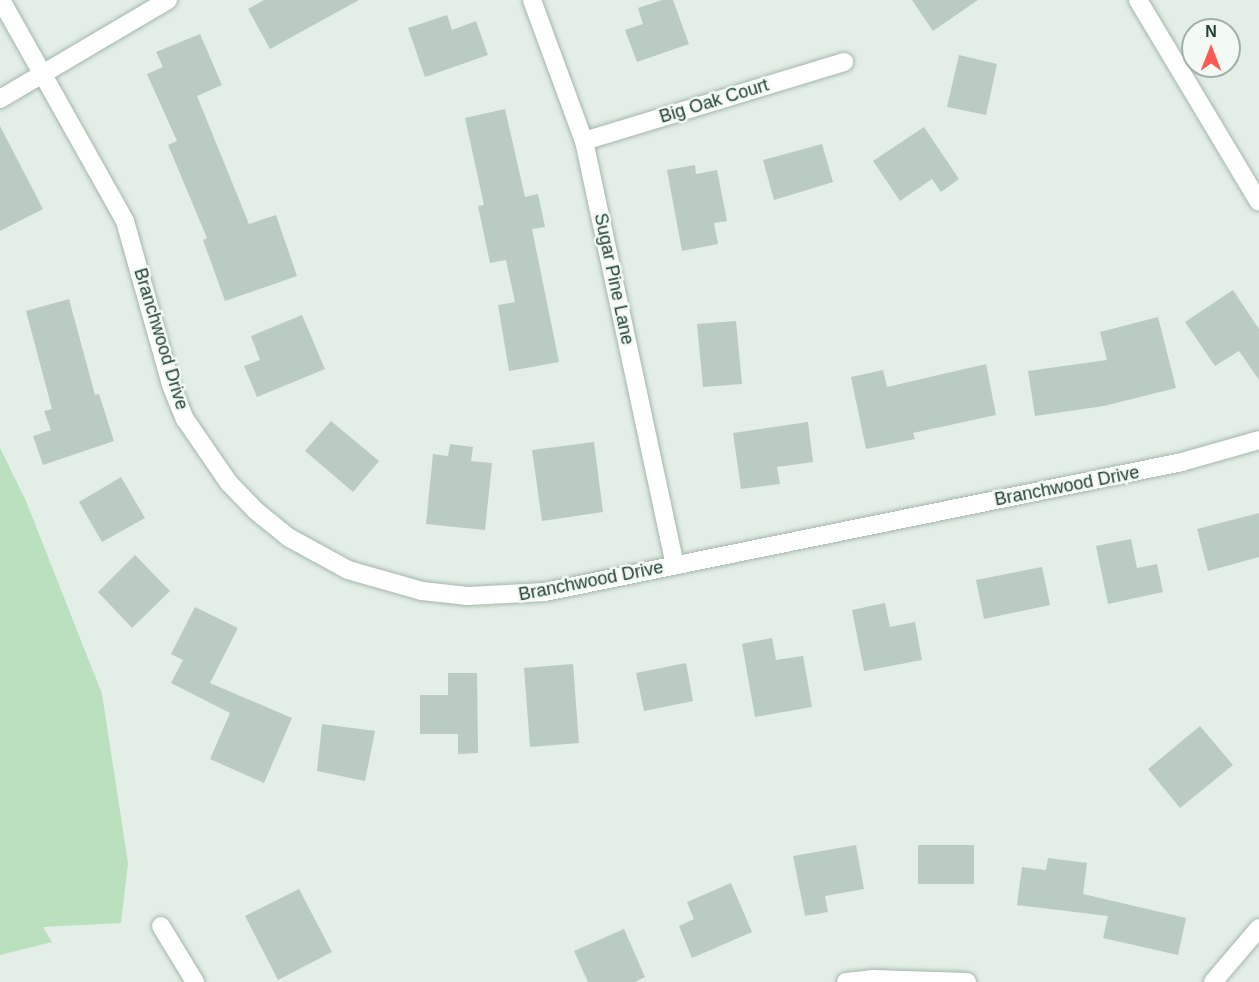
<!DOCTYPE html>
<html>
<head>
<meta charset="utf-8">
<style>
  body { margin:0 }
  #map { position:relative; width:1259px; height:982px; overflow:hidden; background:#e2eee6; font-family:Helvetica,sans-serif }
  div>[style] { position:absolute }
  [style*='--x'] { left:calc(var(--x)*1px); top:calc(var(--y)*1px); width:calc(var(--w)*1px); rotate:calc(var(--a)*1deg) }
  .green>* { inset:0; background:#bae0bd }
  .building>* { inset:0; background:#baccc1 }
  .roads { filter:drop-shadow(0 0 2px #a4b6ac) drop-shadow(0 0 2px #a4b6ac) }
  .minor>* { height:18px; margin:-9px; padding:0 9px; transform-origin:9px; border-radius:9px; background:#fff }
  span { translate:-50% -50%; white-space:nowrap; text-align:center; line-height:1.15; -webkit-text-stroke:5px #f3faf5; paint-order:stroke }
  .street-label { font-size:18px; color:#214031 }
  .north { position:absolute; left:1181px; top:18px; width:60px; height:60px; box-sizing:border-box; background:#f3faf5; border:2px solid #9fb0a7; border-radius:50%; rotate:0deg; font-size:16px; font-weight:700; line-height:24px; text-align:center; color:#214031 }
  .north::after { content:''; display:block; margin:auto; width:21px; height:27px; background:#fb5b53; clip-path:polygon(50% 0,100% 100%,50% 72%,0 100%) }
</style>
</head>
<body>
<div id="map">
  <div class="green">
    <i style="clip-path:polygon(0 448px,26px 501px,102px 694px,128px 863px,121px 923px,43px 927px,52px 942px,0 955px)"></i>
  </div>
  <div class="building">
    <i style="clip-path:polygon(264px 0,359px 0,270px 49px,248px 9px)"></i>
    <i style="clip-path:polygon(662px 0,673px 0,689px 44px,637px 62px,625px 30px,643px 24px,638px 8px)"></i>
    <i style="clip-path:polygon(912px 0,978px 0,933px 31px)"></i>
    <i style="clip-path:polygon(447px 15px,452px 30px,476px 21px,488px 55px,425px 77px,408px 28px)"></i>
    <i style="clip-path:polygon(200px 34px,222px 85px,197px 96px,249px 224px,276px 215px,297px 276px,225px 301px,203px 240px,207px 238px,168px 145px,177px 141px,147px 74px,163px 67px,156px 52px)"></i>
    <i style="clip-path:polygon(959px 55px,997px 64px,986px 115px,947px 107px)"></i>
    <i style="clip-path:polygon(505px 109px,525px 197px,538px 194px,545px 227px,532px 229px,559px 362px,509px 371px,498px 305px,515px 302px,506px 260px,490px 263px,478px 206px,484px 205px,465px 118px)"></i>
    <i style="clip-path:polygon(0 126px,43px 209px,0 231px)"></i>
    <i style="clip-path:polygon(924px 127px,959px 179px,941px 192px,932px 179px,900px 201px,873px 161px)"></i>
    <i style="clip-path:polygon(822px 144px,833px 182px,774px 200px,763px 160px)"></i>
    <i style="clip-path:polygon(695px 165px,696px 174px,717px 170px,727px 221px,714px 223px,718px 244px,682px 251px,667px 170px)"></i>
    <i style="clip-path:polygon(1233px 290px,1259px 329px,1259px 380px,1239px 351px,1215px 366px,1185px 322px)"></i>
    <i style="clip-path:polygon(69px 299px,95px 395px,99px 394px,114px 441px,43px 465px,33px 436px,51px 430px,44px 411px,52px 409px,26px 311px)"></i>
    <i style="clip-path:polygon(302px 315px,325px 369px,257px 397px,244px 366px,260px 360px,251px 336px)"></i>
    <i style="clip-path:polygon(1158px 317px,1176px 388px,1104px 406px,1035px 416px,1028px 371px,1107px 360px,1100px 332px)"></i>
    <i style="clip-path:polygon(736px 321px,742px 384px,703px 387px,697px 324px)"></i>
    <i style="clip-path:polygon(986px 364px,996px 415px,913px 433px,915px 439px,866px 449px,851px 377px,883px 370px,887px 387px)"></i>
    <i style="clip-path:polygon(331px 421px,379px 461px,353px 492px,305px 451px)"></i>
    <i style="clip-path:polygon(808px 422px,813px 462px,777px 467px,780px 484px,741px 489px,733px 433px)"></i>
    <i style="clip-path:polygon(594px 442px,603px 512px,542px 521px,532px 450px)"></i>
    <i style="clip-path:polygon(450px 444px,473px 447px,471px 461px,492px 463px,485px 530px,426px 524px,433px 454px,448px 456px)"></i>
    <i style="clip-path:polygon(121px 477px,145px 518px,102px 542px,79px 502px)"></i>
    <i style="clip-path:polygon(1259px 513px,1259px 557px,1208px 571px,1197px 529px)"></i>
    <i style="clip-path:polygon(1131px 539px,1137px 568px,1157px 564px,1163px 592px,1108px 604px,1096px 546px)"></i>
    <i style="clip-path:polygon(135px 555px,170px 591px,132px 628px,98px 592px)"></i>
    <i style="clip-path:polygon(1042px 567px,1050px 605px,984px 619px,976px 580px)"></i>
    <i style="clip-path:polygon(885px 603px,890px 627px,915px 622px,922px 660px,864px 671px,852px 610px)"></i>
    <i style="clip-path:polygon(195px 607px,238px 628px,210px 683px,292px 718px,264px 783px,210px 759px,230px 713px,171px 683px,183px 660px,171px 654px)"></i>
    <i style="clip-path:polygon(772px 638px,776px 660px,803px 656px,812px 707px,755px 717px,742px 644px)"></i>
    <i style="clip-path:polygon(686px 663px,693px 701px,644px 711px,636px 673px)"></i>
    <i style="clip-path:polygon(573px 664px,579px 743px,530px 747px,524px 668px)"></i>
    <i style="clip-path:polygon(448px 673px,477px 673px,478px 753px,458px 754px,458px 734px,420px 734px,420px 695px,448px 695px)"></i>
    <i style="clip-path:polygon(322px 724px,375px 731px,365px 781px,317px 771px)"></i>
    <i style="clip-path:polygon(1200px 726px,1233px 765px,1180px 808px,1148px 769px)"></i>
    <i style="clip-path:polygon(856px 845px,864px 889px,825px 896px,828px 912px,805px 916px,793px 856px)"></i>
    <i style="clip-path:polygon(918px 845px,974px 845px,974px 884px,918px 884px)"></i>
    <i style="clip-path:polygon(1048px 858px,1087px 863px,1083px 894px,1186px 918px,1178px 955px,1103px 938px,1108px 916px,1017px 905px,1022px 867px,1046px 870px)"></i>
    <i style="clip-path:polygon(731px 883px,752px 932px,692px 958px,679px 926px,694px 919px,687px 902px)"></i>
    <i style="clip-path:polygon(299px 889px,332px 952px,278px 980px,245px 916px)"></i>
    <i style="clip-path:polygon(624px 929px,645px 977px,635px 982px,588px 982px,574px 951px)"></i>
  </div>
  <div class="roads">
    <div class="minor">
      <i style="--x:1;--y:0;--w:253;--a:60.7"></i>
      <i style="--x:125;--y:221;--w:170;--a:74.3"></i>
      <i style="--x:171;--y:385;--w:37;--a:68"></i>
      <i style="--x:185;--y:419;--w:78;--a:55.5"></i>
      <i style="--x:229;--y:483;--w:39;--a:46"></i>
      <i style="--x:256;--y:511;--w:41;--a:39.1"></i>
      <i style="--x:288;--y:537;--w:68;--a:28.8"></i>
      <i style="--x:348;--y:570;--w:77;--a:15.8"></i>
      <i style="--x:422;--y:591;--w:46;--a:6.2"></i>
      <i style="--x:468;--y:596;--w:77;--a:-3"></i>
      <i style="--x:545;--y:592;--w:650;--a:-11.53"></i>
      <i style="--x:1182;--y:462;--w:80;--a:-15.9"></i>
      <i style="--x:532;--y:0;--w:150;--a:69.8"></i>
      <i style="--x:584;--y:141;--w:433;--a:77.9"></i>
      <i style="--x:1138;--y:0;--w:235;--a:59.1"></i>
      <i style="--x:0;--y:99;--w:195;--a:-30.5"></i>
      <i style="--x:584;--y:141;--w:272;--a:-16.9"></i>
      <i style="--x:161;--y:926;--w:66;--a:58.7"></i>
      <i style="--x:846;--y:982;--w:27;--a:-6"></i>
      <i style="--x:873;--y:979;--w:94;--a:1.8"></i>
      <i style="--x:1213;--y:982;--w:71;--a:-49.6"></i>
    </div>
  </div>
  <div class="street-label">
    <span style="left:714px;top:101px;rotate:-17deg">Big Oak Court</span>
    <span style="left:614px;top:279px;rotate:78deg">Sugar Pine Lane</span>
    <span style="left:161px;top:339px;rotate:73deg">Branchwood Drive</span>
    <span style="left:1067px;top:486px;rotate:-11deg">Branchwood Drive</span>
    <span style="left:591px;top:581px;rotate:-11deg">Branchwood Drive</span>
  </div>
  <div class="north">N</div>
</div>
</body>
</html>
